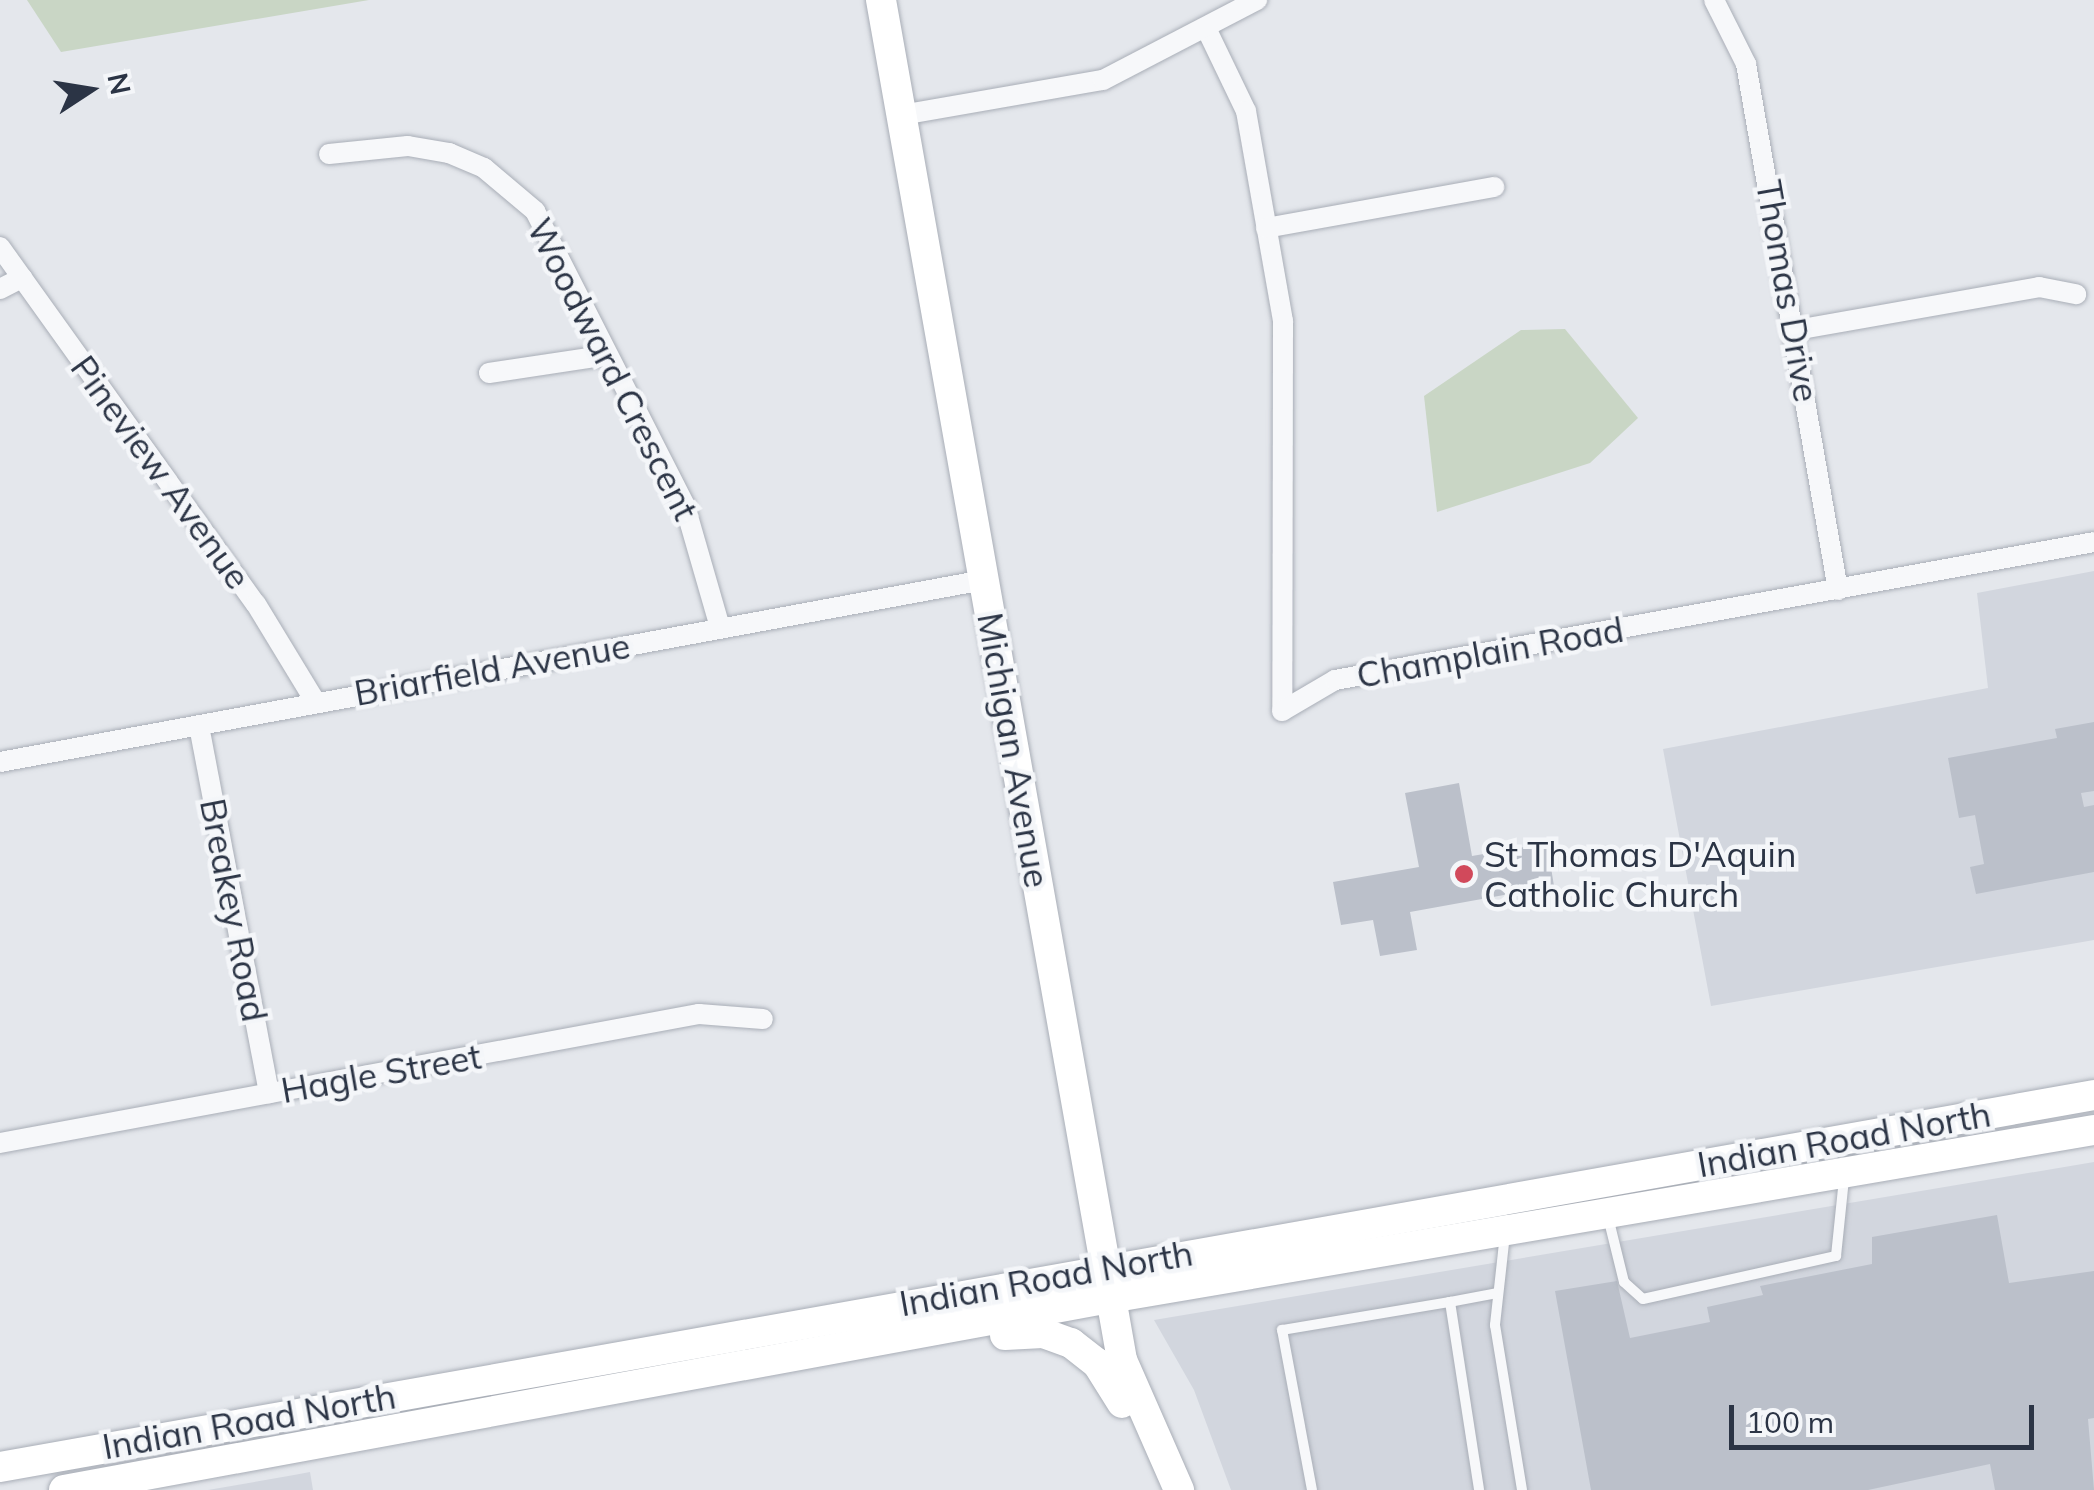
<!DOCTYPE html>
<html>
<head>
<meta charset="utf-8">
<style>
  body { margin:0 }
  #map { position:relative; width:2094px; height:1490px; overflow:hidden; background:#e4e7ec; font-family:Mulish,sans-serif }
  div>[style] { position:absolute }
  [style*='--x'] { left:calc(var(--x)*1px); top:calc(var(--y)*1px); width:calc(var(--w)*1px); rotate:calc(var(--a)*1deg) }
  .built>* { inset:0; background:#d2d6de }
  .green>* { inset:0; background:#c9d6c5 }
  .building>* { inset:0; background:#bbc0ca }
  .roads { filter:drop-shadow(0 0 2px #a9aeb7) drop-shadow(0 0 2px #a9aeb7) }
  .lane>* { height:10px; margin:-5px; padding:0 5px; transform-origin:5px; border-radius:5px; background:#f7f8fa }
  .street>* { height:20px; margin:-10px; padding:0 10px; transform-origin:10px; border-radius:10px; background:#f7f8fa }
  .secondary>* { height:30px; margin:-15px; padding:0 15px; transform-origin:15px; border-radius:15px; background:#fff }
  .dots>* { width:28px; height:28px; translate:-50% -50%; box-sizing:border-box; border:5px solid #f4f6f9; border-radius:50% }
  span { translate:-50% -50%; white-space:nowrap; text-align:center; line-height:1.15; -webkit-text-stroke:9px #f4f6f9; paint-order:stroke }
  .street-label { font-size:35px; color:#2b3445 }
  .poi-label { font-size:35px; color:#2b3445 }
  .left { translate:0 -50%; text-align:left }
  .north { position:absolute; left:40px; top:40px; width:100px; height:100px; -webkit-text-stroke:8px #f4f6f9; paint-order:stroke; rotate:78deg; font-size:28px; font-weight:700; line-height:40px; text-align:center; color:#2b3445 }
  .north::after { content:''; display:block; margin:auto; width:35px; height:45px; background:#2b3445; clip-path:polygon(50% 0,100% 100%,50% 72%,0 100%) }
  .scale { position:absolute; left:1729px; top:1405px; width:305px; height:45px; box-sizing:border-box; border:5px solid #2b3445; border-top:0; padding-left:12px; font-size:30px; line-height:35px; white-space:nowrap; color:#2b3445; -webkit-text-stroke:8px #f4f6f9; paint-order:stroke }
</style>
</head>
<body>
<div id="map">
  <div class="built">
    <i style="clip-path:polygon(2094px 571px,2094px 940px,1711px 1006px,1663px 749px,1988px 688px,1977px 593px)"></i>
    <i style="clip-path:polygon(2094px 1162px,2094px 1490px,1231px 1490px,1194px 1390px,1154px 1320px)"></i>
    <i style="clip-path:polygon(310px 1472px,313px 1490px,208px 1490px,294px 1475px)"></i>
  </div>
  <div class="green">
    <i style="clip-path:polygon(27px 0,369px 0,61px 52px)"></i>
    <i style="clip-path:polygon(1565px 329px,1638px 418px,1590px 463px,1437px 512px,1424px 396px,1521px 330px)"></i>
  </div>
  <div class="building">
    <i style="clip-path:polygon(2094px 722px,2094px 791px,2081px 793px,2084px 807px,2094px 805px,2094px 872px,1976px 894px,1970px 867px,1984px 864px,1975px 815px,1959px 818px,1948px 758px,2057px 738px,2055px 729px)"></i>
    <i style="clip-path:polygon(1459px 783px,1472px 856px,1547px 843px,1554px 886px,1410px 912px,1417px 950px,1380px 956px,1373px 920px,1341px 925px,1333px 882px,1419px 867px,1405px 793px)"></i>
    <i style="clip-path:polygon(1997px 1215px,2009px 1283px,2094px 1271px,2094px 1418px,2088px 1419px,2094px 1490px,1995px 1490px,1990px 1464px,1868px 1490px,1591px 1490px,1555px 1291px,1617px 1281px,1630px 1338px,1710px 1322px,1707px 1307px,1763px 1295px,1760px 1286px,1872px 1264px,1872px 1237px)"></i>
  </div>
  <div class="roads">
    <div class="lane">
      <i style="--x:1608;--y:1217;--w:67;--a:76.2"></i>
      <i style="--x:1624;--y:1282;--w:25;--a:42"></i>
      <i style="--x:1643;--y:1299;--w:198;--a:-12.6"></i>
      <i style="--x:1836;--y:1256;--w:78;--a:-84.1"></i>
      <i style="--x:1505;--y:1234;--w:92;--a:96.3"></i>
      <i style="--x:1495;--y:1325;--w:167;--a:80.7"></i>
      <i style="--x:1450;--y:1302;--w:48;--a:-10.8"></i>
      <i style="--x:1312;--y:1490;--w:163;--a:-100.6"></i>
      <i style="--x:1282;--y:1330;--w:170;--a:-9.5"></i>
      <i style="--x:1450;--y:1302;--w:190;--a:81.2"></i>
    </div>
    <div class="street">
      <i style="--x:1714;--y:0;--w:72;--a:63.4"></i>
      <i style="--x:1746;--y:64;--w:534;--a:80.08"></i>
      <i style="--x:1206;--y:28;--w:92;--a:64.3"></i>
      <i style="--x:1246;--y:111;--w:213;--a:80"></i>
      <i style="--x:1283;--y:321;--w:390;--a:90.1"></i>
      <i style="--x:1282;--y:711;--w:61;--a:-30.3"></i>
      <i style="--x:1335;--y:680;--w:771;--a:-10.3"></i>
      <i style="--x:902;--y:115;--w:204;--a:-9.9"></i>
      <i style="--x:1103;--y:80;--w:174;--a:-27.5"></i>
      <i style="--x:329;--y:154;--w:79;--a:-5.8"></i>
      <i style="--x:408;--y:146;--w:42;--a:9.7"></i>
      <i style="--x:449;--y:153;--w:38;--a:23"></i>
      <i style="--x:484;--y:168;--w:67;--a:40.1"></i>
      <i style="--x:535;--y:211;--w:331;--a:63"></i>
      <i style="--x:685;--y:506;--w:126;--a:73.9"></i>
      <i style="--x:1266;--y:228;--w:232;--a:-10.2"></i>
      <i style="--x:0;--y:247;--w:439;--a:54.4"></i>
      <i style="--x:256;--y:604;--w:114;--a:58.7"></i>
      <i style="--x:0;--y:289;--w:25;--a:-27"></i>
      <i style="--x:1796;--y:330;--w:247;--a:-10"></i>
      <i style="--x:2039;--y:287;--w:38;--a:11"></i>
      <i style="--x:489;--y:373;--w:120;--a:-8.6"></i>
      <i style="--x:199;--y:726;--w:374;--a:79.2"></i>
      <i style="--x:0;--y:762;--w:1001;--a:-10.48"></i>
      <i style="--x:0;--y:1143;--w:711;--a:-10.46"></i>
      <i style="--x:699;--y:1014;--w:64;--a:4.5"></i>
    </div>
    <div class="secondary">
      <i style="--x:881;--y:0;--w:1381;--a:79.95"></i>
      <i style="--x:1122;--y:1360;--w:142;--a:66.3"></i>
      <i style="--x:1005;--y:1335;--w:38;--a:-3"></i>
      <i style="--x:1043;--y:1333;--w:30;--a:20"></i>
      <i style="--x:1071;--y:1343;--w:33;--a:38"></i>
      <i style="--x:1097;--y:1363;--w:47;--a:58"></i>
      <i style="--x:0;--y:1467;--w:2127;--a:-10.07"></i>
      <i style="--x:64;--y:1490;--w:1063;--a:-10.4"></i>
      <i style="--x:1110;--y:1298;--w:998;--a:-9.69"></i>
    </div>
  </div>
  <div class="dots">
    <i style="left:1464px;top:874px;background:#d1495b"></i>
  </div>
  <div class="street-label">
    <span style="left:1788px;top:291px;rotate:80deg">Thomas Drive</span>
    <span style="left:613px;top:369px;rotate:63deg">Woodward Crescent</span>
    <span style="left:161px;top:472px;rotate:54deg">Pineview Avenue</span>
    <span style="left:1490px;top:652px;rotate:-10deg">Champlain Road</span>
    <span style="left:492px;top:669px;rotate:-10deg">Briarfield Avenue</span>
    <span style="left:1014px;top:750px;rotate:80deg">Michigan Avenue</span>
    <span style="left:234px;top:910px;rotate:79deg">Breakey Road</span>
    <span style="left:381px;top:1073px;rotate:-10deg">Hagle Street</span>
    <span style="left:1844px;top:1139px;rotate:-10deg">Indian Road North</span>
    <span style="left:1046px;top:1278px;rotate:-10deg">Indian Road North</span>
    <span style="left:249px;top:1421px;rotate:-10deg">Indian Road North</span>
  </div>
  <div class="poi-label">
    <span class="left" style="left:1484px;top:874px">St Thomas D'Aquin<br>Catholic Church</span>
  </div>
  <div class="north">N</div>
  <div class="scale">100 m</div>
</div>
</body>
</html>
